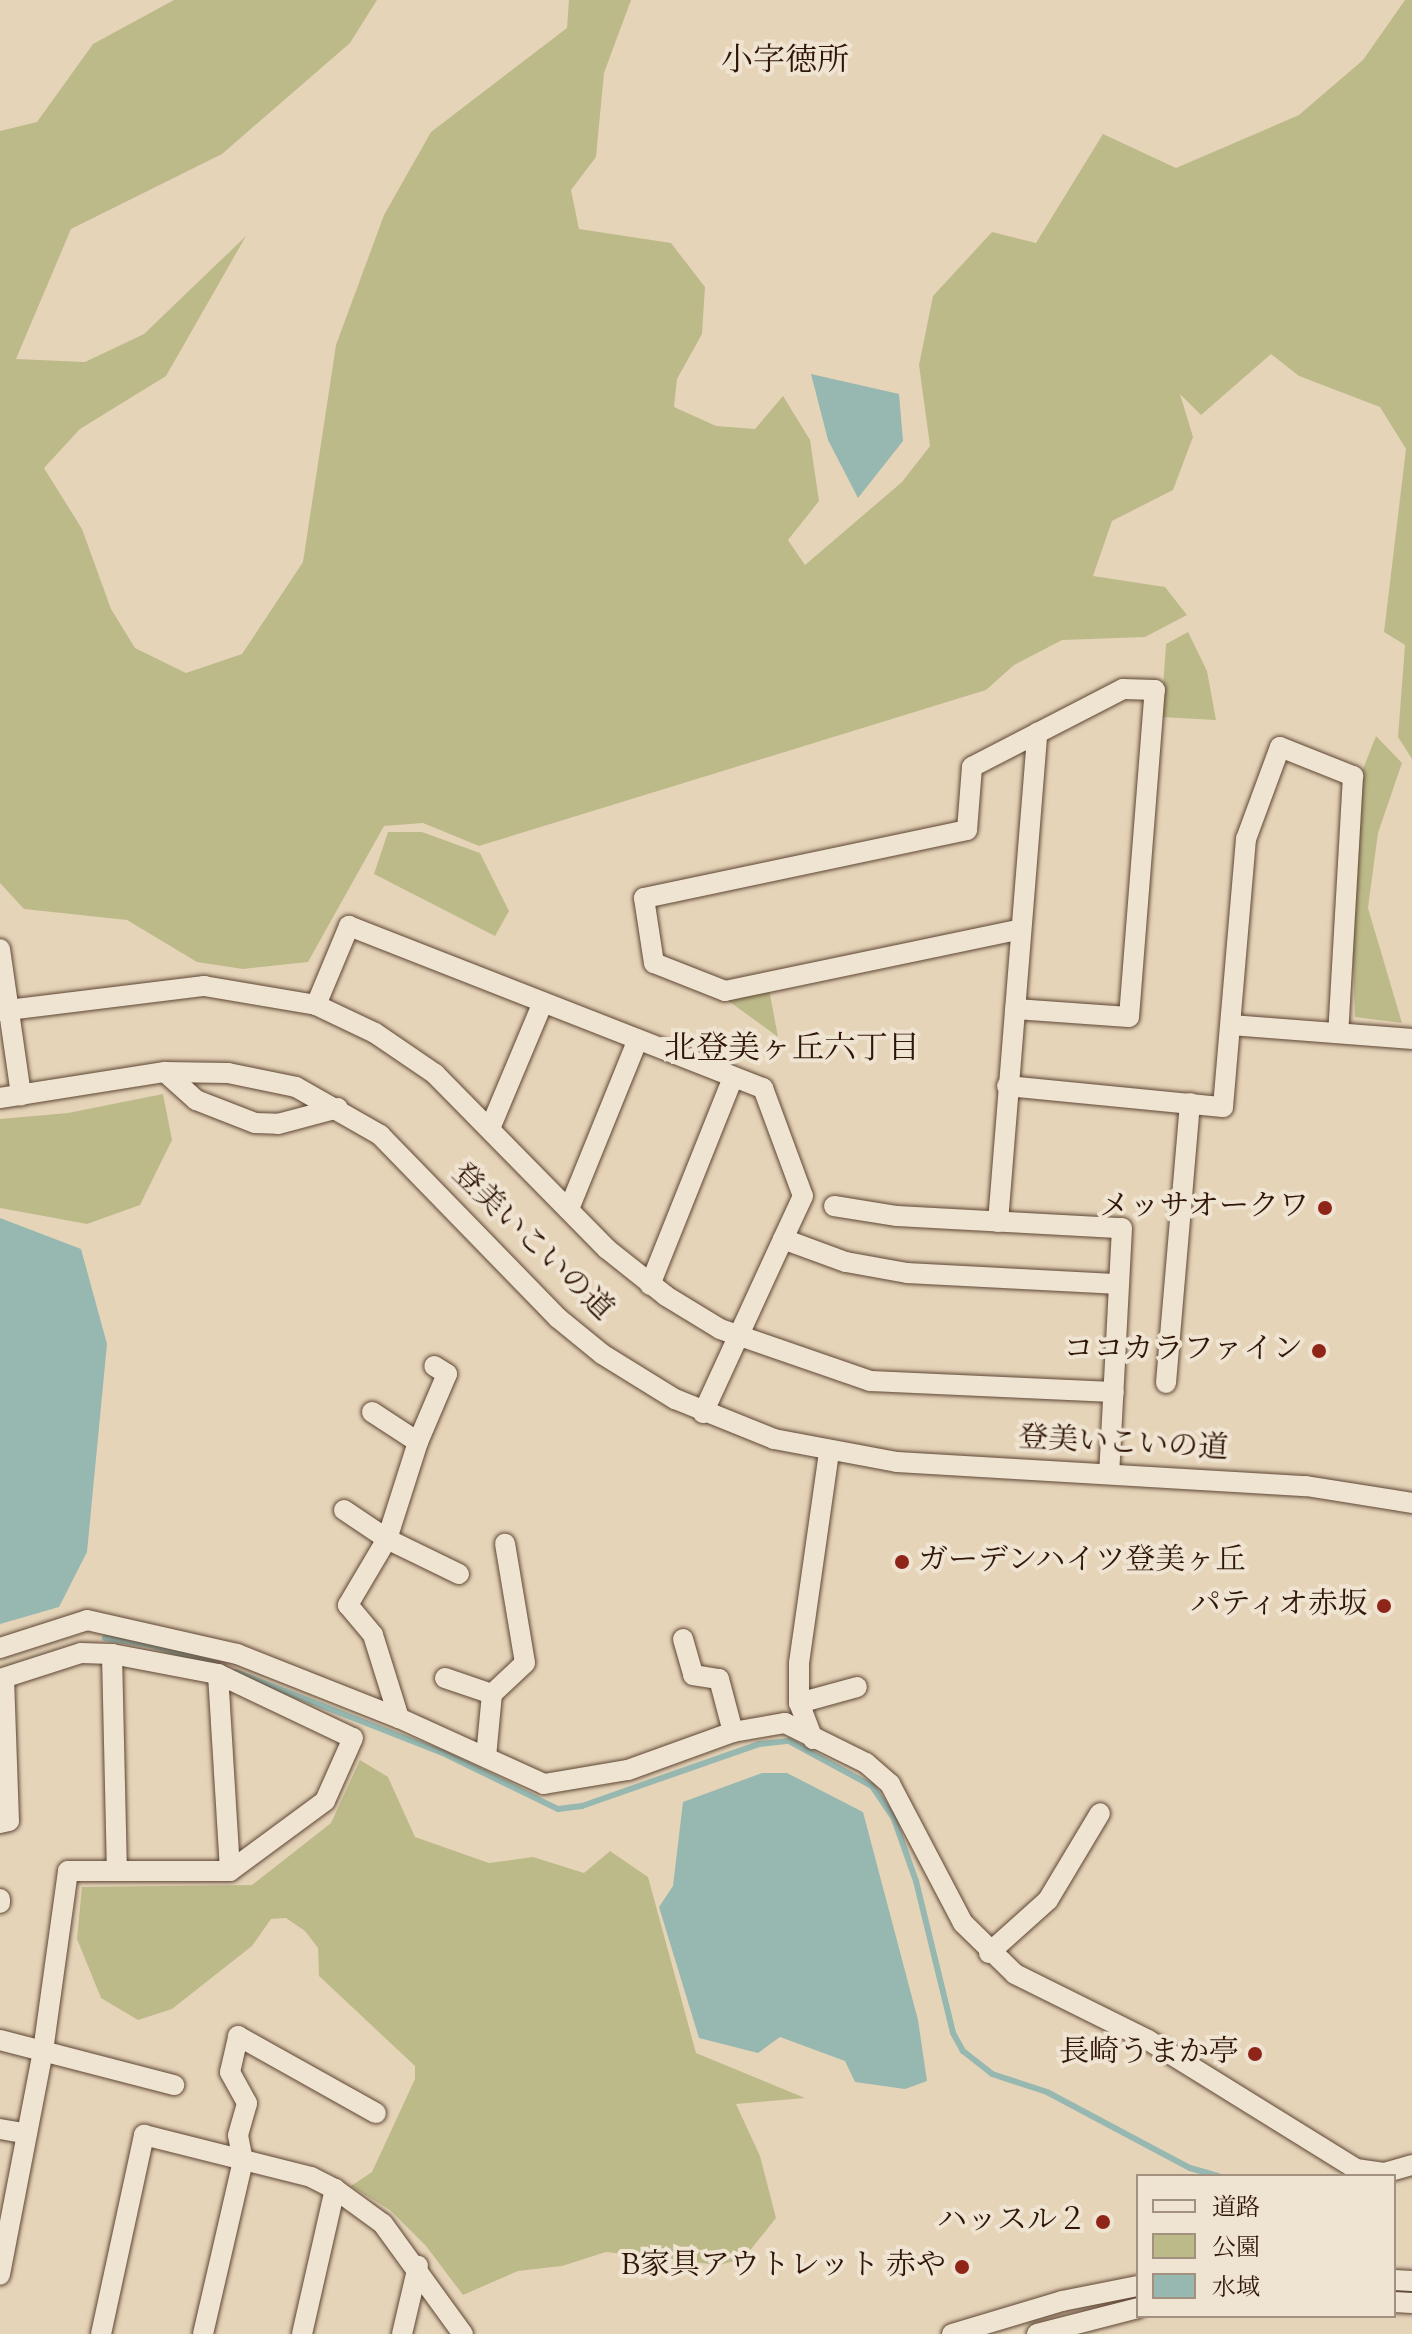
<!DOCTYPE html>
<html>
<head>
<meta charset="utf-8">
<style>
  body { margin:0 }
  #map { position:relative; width:1412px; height:2334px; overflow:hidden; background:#e6d4b9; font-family:"Sorts Mill Goudy","Noto Serif JP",serif }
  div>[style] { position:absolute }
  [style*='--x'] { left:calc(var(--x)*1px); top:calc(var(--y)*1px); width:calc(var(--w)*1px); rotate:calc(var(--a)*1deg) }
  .green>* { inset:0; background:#bdba8a }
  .water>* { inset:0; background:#96b8b1 }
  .stream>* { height:6px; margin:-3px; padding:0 3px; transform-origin:3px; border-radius:3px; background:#96b8b1 }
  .roads { filter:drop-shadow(0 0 2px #5e4633) drop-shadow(0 0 2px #5e4633) }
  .minor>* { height:20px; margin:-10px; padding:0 10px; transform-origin:10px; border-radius:10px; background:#efe3d2 }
  .dots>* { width:22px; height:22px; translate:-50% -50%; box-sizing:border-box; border:4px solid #efe3d2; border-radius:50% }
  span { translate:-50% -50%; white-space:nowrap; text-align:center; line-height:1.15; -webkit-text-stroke:8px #efe3d2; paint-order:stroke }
  .poi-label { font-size:30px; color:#301606 }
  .right { translate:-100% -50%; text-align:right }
  .left { translate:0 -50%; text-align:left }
  .street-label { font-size:30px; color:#301606 }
  .neighbourhood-label { font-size:32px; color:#301606 }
  .legend { position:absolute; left:1136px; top:2174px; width:260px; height:144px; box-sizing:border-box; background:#efe3d2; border:2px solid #a39180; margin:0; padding:10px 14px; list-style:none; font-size:24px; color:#301606 }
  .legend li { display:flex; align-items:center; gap:16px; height:40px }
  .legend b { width:40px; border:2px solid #a39180 }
</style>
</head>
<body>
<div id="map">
  <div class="green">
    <i style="clip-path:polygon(174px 0,377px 0,350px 43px,222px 154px,71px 229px,16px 359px,85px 362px,144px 334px,246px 236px,166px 376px,80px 429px,44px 468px,82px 529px,111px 609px,135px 648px,186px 673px,242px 654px,303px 562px,336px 345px,384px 215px,431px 132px,567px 28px,569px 0,631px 0,604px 73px,596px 157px,571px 190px,579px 229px,671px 243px,705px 287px,702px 334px,677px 379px,674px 407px,716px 426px,755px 429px,783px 396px,810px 440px,819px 501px,788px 540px,805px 565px,902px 482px,930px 446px,919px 365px,933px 296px,992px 232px,1036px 243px,1103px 134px,1176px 168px,1299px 115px,1363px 60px,1405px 0,1412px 0,1412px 759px,1398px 737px,1405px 645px,1384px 632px,1406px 449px,1380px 407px,1299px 376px,1271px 354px,1201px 415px,1180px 394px,1193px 437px,1173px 490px,1112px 521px,1093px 576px,1165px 587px,1187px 615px,1145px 637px,1062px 640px,1014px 665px,986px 690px,479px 846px,423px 823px,384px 826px,308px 962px,243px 969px,197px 962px,127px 920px,24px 909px,0 883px,0 131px,37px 122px,93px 44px)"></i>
    <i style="clip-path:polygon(1188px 632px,1207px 671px,1216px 720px,1161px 717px,1166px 644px)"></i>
    <i style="clip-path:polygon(1376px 736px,1402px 763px,1378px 833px,1368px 908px,1402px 1023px,1355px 1017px,1351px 905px,1361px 774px)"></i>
    <i style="clip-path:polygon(388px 832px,422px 832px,480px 853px,509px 911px,495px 936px,374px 874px)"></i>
    <i style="clip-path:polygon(769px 989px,778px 1037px,723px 997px)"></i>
    <i style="clip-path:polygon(163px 1094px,172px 1140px,140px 1205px,87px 1224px,0 1208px,0 1119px,68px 1113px)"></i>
    <i style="clip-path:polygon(360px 1760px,388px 1777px,415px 1837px,489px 1863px,533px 1857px,584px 1873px,610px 1851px,648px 1877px,696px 2053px,805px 2098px,736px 2104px,760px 2156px,776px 2218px,743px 2259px,719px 2265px,606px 2252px,562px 2266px,518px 2271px,463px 2295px,426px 2246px,390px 2210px,351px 2186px,372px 2172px,415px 2079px,415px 2066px,319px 1976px,318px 1948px,305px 1931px,286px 1918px,271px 1919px,252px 1946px,172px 2009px,138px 2020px,101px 1998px,77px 1939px,82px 1887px,252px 1885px,331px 1823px)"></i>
  </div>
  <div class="water">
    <i style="clip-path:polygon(811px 374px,899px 394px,903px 441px,858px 498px,828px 440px)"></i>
    <i style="clip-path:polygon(0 1218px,81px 1249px,107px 1344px,87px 1552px,59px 1607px,0 1624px)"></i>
    <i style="clip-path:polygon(762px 1773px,787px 1773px,863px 1812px,918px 2020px,927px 2081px,905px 2089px,855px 2082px,845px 2061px,780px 2037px,758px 2053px,699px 2038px,659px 1907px,673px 1886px,683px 1802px)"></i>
  </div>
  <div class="stream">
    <i style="--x:105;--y:1638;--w:47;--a:8.7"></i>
    <i style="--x:151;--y:1645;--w:70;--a:16.6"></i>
    <i style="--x:236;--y:1672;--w:222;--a:21.4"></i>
    <i style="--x:443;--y:1753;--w:128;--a:26"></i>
    <i style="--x:558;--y:1809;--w:24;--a:-7"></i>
    <i style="--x:582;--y:1806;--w:188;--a:-19.3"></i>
    <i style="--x:759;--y:1744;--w:30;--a:-6"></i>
    <i style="--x:789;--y:1741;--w:94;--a:28.5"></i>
    <i style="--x:872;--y:1786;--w:40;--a:56"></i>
    <i style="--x:894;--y:1819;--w:66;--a:70.5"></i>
    <i style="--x:916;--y:1881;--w:156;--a:76.3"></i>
    <i style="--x:953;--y:2033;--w:21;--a:61"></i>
    <i style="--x:963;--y:2051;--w:37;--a:38"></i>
    <i style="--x:992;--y:2074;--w:58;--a:18.1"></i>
    <i style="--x:1047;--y:2092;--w:162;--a:28"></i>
    <i style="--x:1190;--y:2168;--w:29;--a:16"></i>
  </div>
  <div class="roads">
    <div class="minor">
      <i style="--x:0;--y:949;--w:148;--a:81.8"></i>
      <i style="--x:316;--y:1005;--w:86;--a:-67.3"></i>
      <i style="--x:349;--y:926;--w:445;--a:21.4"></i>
      <i style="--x:763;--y:1088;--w:115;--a:69.7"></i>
      <i style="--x:803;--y:1196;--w:47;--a:114.9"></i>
      <i style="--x:1015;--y:1009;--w:114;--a:4"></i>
      <i style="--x:1129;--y:1017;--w:328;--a:-85.5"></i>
      <i style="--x:1155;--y:690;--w:32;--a:-178"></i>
      <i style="--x:1123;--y:689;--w:170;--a:152.7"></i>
      <i style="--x:972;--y:767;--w:63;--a:94.5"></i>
      <i style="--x:967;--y:830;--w:330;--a:168.1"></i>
      <i style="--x:644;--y:898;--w:66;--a:81.3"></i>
      <i style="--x:654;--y:963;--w:76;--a:21.5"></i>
      <i style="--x:725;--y:991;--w:302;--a:-11.8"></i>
      <i style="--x:0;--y:1011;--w:206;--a:-7"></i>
      <i style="--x:204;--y:986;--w:114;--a:9.6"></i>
      <i style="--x:316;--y:1005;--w:65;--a:25.4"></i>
      <i style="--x:375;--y:1033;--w:73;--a:34.3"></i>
      <i style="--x:435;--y:1074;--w:245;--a:45.5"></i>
      <i style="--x:607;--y:1249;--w:75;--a:38.5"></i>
      <i style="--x:666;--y:1296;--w:63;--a:31.4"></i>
      <i style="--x:720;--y:1329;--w:159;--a:19.1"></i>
      <i style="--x:870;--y:1381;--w:244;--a:2.6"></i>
      <i style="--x:1231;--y:1025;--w:182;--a:4.4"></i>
      <i style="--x:165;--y:1072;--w:42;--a:42.1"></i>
      <i style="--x:196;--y:1100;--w:63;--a:21.3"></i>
      <i style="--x:255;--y:1123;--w:23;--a:2"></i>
      <i style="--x:278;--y:1124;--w:62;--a:-14.9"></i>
      <i style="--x:1007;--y:1086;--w:217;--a:5.6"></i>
      <i style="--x:1223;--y:1107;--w:269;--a:-85.1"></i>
      <i style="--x:1246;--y:839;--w:98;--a:-69.7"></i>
      <i style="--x:1280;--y:747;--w:79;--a:21.7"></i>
      <i style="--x:1353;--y:776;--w:257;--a:93.3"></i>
      <i style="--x:0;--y:1098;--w:167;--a:-9"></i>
      <i style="--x:165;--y:1072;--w:63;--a:0.9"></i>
      <i style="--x:228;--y:1073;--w:69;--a:11.6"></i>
      <i style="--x:296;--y:1087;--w:97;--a:29.7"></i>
      <i style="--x:380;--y:1135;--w:255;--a:45.8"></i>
      <i style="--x:558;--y:1318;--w:57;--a:39.3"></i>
      <i style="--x:602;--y:1354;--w:86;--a:31.7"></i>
      <i style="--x:675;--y:1399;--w:107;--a:22"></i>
      <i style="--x:774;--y:1439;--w:125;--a:10.6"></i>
      <i style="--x:897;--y:1462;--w:410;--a:3.4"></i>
      <i style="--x:1306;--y:1486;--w:107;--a:9.1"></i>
      <i style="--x:491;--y:1126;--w:134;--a:-67.2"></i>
      <i style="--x:834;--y:1206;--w:64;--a:9"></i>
      <i style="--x:897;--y:1216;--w:225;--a:3.1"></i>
      <i style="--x:1122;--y:1228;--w:246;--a:93"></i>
      <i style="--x:569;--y:1209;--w:183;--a:-67.9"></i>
      <i style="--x:998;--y:1222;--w:491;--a:-85.4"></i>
      <i style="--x:650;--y:1285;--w:224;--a:-68.2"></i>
      <i style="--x:1166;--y:1383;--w:281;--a:-85.1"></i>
      <i style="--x:372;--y:1412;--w:55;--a:33.1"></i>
      <i style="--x:418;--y:1442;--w:102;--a:107.7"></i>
      <i style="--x:387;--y:1539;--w:77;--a:120.6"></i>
      <i style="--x:348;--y:1605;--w:39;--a:50"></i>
      <i style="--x:373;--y:1635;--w:87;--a:72.6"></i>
      <i style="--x:703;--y:1413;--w:192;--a:-65.3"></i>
      <i style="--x:783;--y:1239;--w:67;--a:20.1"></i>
      <i style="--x:846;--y:1262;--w:62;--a:10.2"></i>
      <i style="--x:907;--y:1273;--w:212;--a:3"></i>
      <i style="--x:418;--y:1442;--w:74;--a:-66.9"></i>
      <i style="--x:447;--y:1374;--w:15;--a:-148"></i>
      <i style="--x:344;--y:1510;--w:52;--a:34"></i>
      <i style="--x:387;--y:1539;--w:80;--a:25.9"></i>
      <i style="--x:683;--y:1639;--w:37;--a:74"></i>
      <i style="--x:693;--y:1675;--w:26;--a:9"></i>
      <i style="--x:719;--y:1679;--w:55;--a:75.2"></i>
      <i style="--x:0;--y:1648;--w:91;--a:-17.8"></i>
      <i style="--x:87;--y:1620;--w:154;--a:12.8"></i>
      <i style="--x:237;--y:1654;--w:174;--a:21.6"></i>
      <i style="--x:399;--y:1718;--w:159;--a:24.5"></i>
      <i style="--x:544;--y:1784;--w:85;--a:-9.5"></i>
      <i style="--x:628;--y:1770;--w:112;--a:-19.9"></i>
      <i style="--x:733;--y:1732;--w:53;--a:-9.8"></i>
      <i style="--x:785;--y:1723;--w:90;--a:26.3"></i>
      <i style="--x:866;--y:1763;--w:32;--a:41"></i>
      <i style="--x:890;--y:1784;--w:157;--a:62.3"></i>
      <i style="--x:963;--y:1923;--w:73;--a:44.4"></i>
      <i style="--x:1015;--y:1974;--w:148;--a:26.4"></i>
      <i style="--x:1148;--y:2040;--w:245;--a:31.8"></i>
      <i style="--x:1356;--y:2169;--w:28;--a:8"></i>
      <i style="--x:1384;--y:2173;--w:29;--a:-16"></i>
      <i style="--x:112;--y:1654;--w:217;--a:88.7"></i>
      <i style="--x:218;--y:1674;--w:197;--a:86.5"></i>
      <i style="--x:445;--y:1678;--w:50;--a:18.8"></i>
      <i style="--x:0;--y:1679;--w:85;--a:-17.8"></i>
      <i style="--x:81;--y:1653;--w:31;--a:2"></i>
      <i style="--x:112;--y:1654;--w:108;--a:10.7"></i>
      <i style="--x:218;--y:1674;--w:149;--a:25.4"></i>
      <i style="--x:353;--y:1738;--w:69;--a:114"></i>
      <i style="--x:325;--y:1801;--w:118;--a:143.6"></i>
      <i style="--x:230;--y:1871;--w:162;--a:180"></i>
      <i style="--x:68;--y:1871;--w:182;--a:97.9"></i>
      <i style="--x:43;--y:2051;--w:228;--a:100.9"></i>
      <i style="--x:799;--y:1703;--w:60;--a:-15.4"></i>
      <i style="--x:813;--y:1739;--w:39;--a:-111"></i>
      <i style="--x:799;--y:1703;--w:40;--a:-90"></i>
      <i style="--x:799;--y:1663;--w:213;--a:-81.9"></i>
      <i style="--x:486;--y:1757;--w:63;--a:-84.6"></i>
      <i style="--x:492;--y:1694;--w:45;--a:-43.2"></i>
      <i style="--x:525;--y:1663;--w:121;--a:-99.5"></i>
      <i style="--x:0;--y:1823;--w:9;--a:-13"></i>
      <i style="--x:9;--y:1821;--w:142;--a:-92"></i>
      <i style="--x:0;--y:1899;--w:4;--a:90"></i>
      <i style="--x:989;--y:1953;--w:79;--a:-41.9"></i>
      <i style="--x:1048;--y:1900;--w:101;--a:-59.1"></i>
      <i style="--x:0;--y:2040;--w:180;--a:14.5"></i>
      <i style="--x:0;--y:2129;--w:27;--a:10"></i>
      <i style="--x:1394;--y:2280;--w:18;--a:3"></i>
      <i style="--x:1394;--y:2302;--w:18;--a:3"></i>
      <i style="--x:101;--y:2334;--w:204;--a:-77.8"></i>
      <i style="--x:144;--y:2135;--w:172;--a:14.1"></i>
      <i style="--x:311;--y:2177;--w:27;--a:27"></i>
      <i style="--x:335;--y:2189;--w:59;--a:36.1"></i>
      <i style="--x:383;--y:2224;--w:136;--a:54"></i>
      <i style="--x:203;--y:2334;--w:178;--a:-77"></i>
      <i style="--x:243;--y:2161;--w:26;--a:-101"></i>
      <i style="--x:238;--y:2135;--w:33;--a:-74"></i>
      <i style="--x:247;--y:2103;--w:35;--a:-119"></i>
      <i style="--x:230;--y:2072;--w:37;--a:-77"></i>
      <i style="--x:238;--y:2036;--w:158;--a:29.2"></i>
      <i style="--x:302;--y:2334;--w:149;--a:-77.2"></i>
      <i style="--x:402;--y:2334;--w:70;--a:-76.8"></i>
      <i style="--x:952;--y:2334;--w:115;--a:-16.7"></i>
      <i style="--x:1062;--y:2301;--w:77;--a:-11.2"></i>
      <i style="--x:1037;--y:2334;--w:104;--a:-14.4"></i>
    </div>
  </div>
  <div class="dots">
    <i style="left:1325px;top:1208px;background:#8f2418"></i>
    <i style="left:1319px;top:1351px;background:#8f2418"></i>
    <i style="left:902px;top:1562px;background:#8f2418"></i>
    <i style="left:1384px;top:1606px;background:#8f2418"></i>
    <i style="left:1255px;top:2054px;background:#8f2418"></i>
    <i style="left:1103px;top:2222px;background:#8f2418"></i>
    <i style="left:962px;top:2267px;background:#8f2418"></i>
  </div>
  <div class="poi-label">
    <span class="right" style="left:1309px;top:1208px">メッサオークワ</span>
    <span class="right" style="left:1303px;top:1351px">ココカラファイン</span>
    <span class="left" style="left:918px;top:1562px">ガーデンハイツ登美ヶ丘</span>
    <span class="right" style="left:1368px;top:1606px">パティオ赤坂</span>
    <span class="right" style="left:1239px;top:2054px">長崎うまか亭</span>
    <span class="right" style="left:1087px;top:2222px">ハッスル２</span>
    <span class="right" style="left:946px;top:2267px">B家具アウトレット 赤や</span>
  </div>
  <div class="street-label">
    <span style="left:531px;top:1243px;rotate:44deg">登美いこいの道</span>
    <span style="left:1123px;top:1445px;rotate:3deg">登美いこいの道</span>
  </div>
  <div class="neighbourhood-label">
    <span style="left:785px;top:62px">小字徳所</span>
    <span style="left:792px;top:1050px">北登美ヶ丘六丁目</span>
  </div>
  <ul class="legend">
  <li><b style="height:10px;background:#efe3d2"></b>道路</li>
  <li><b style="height:22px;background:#bdba8a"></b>公園</li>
  <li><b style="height:22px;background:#96b8b1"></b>水域</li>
  </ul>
</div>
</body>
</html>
